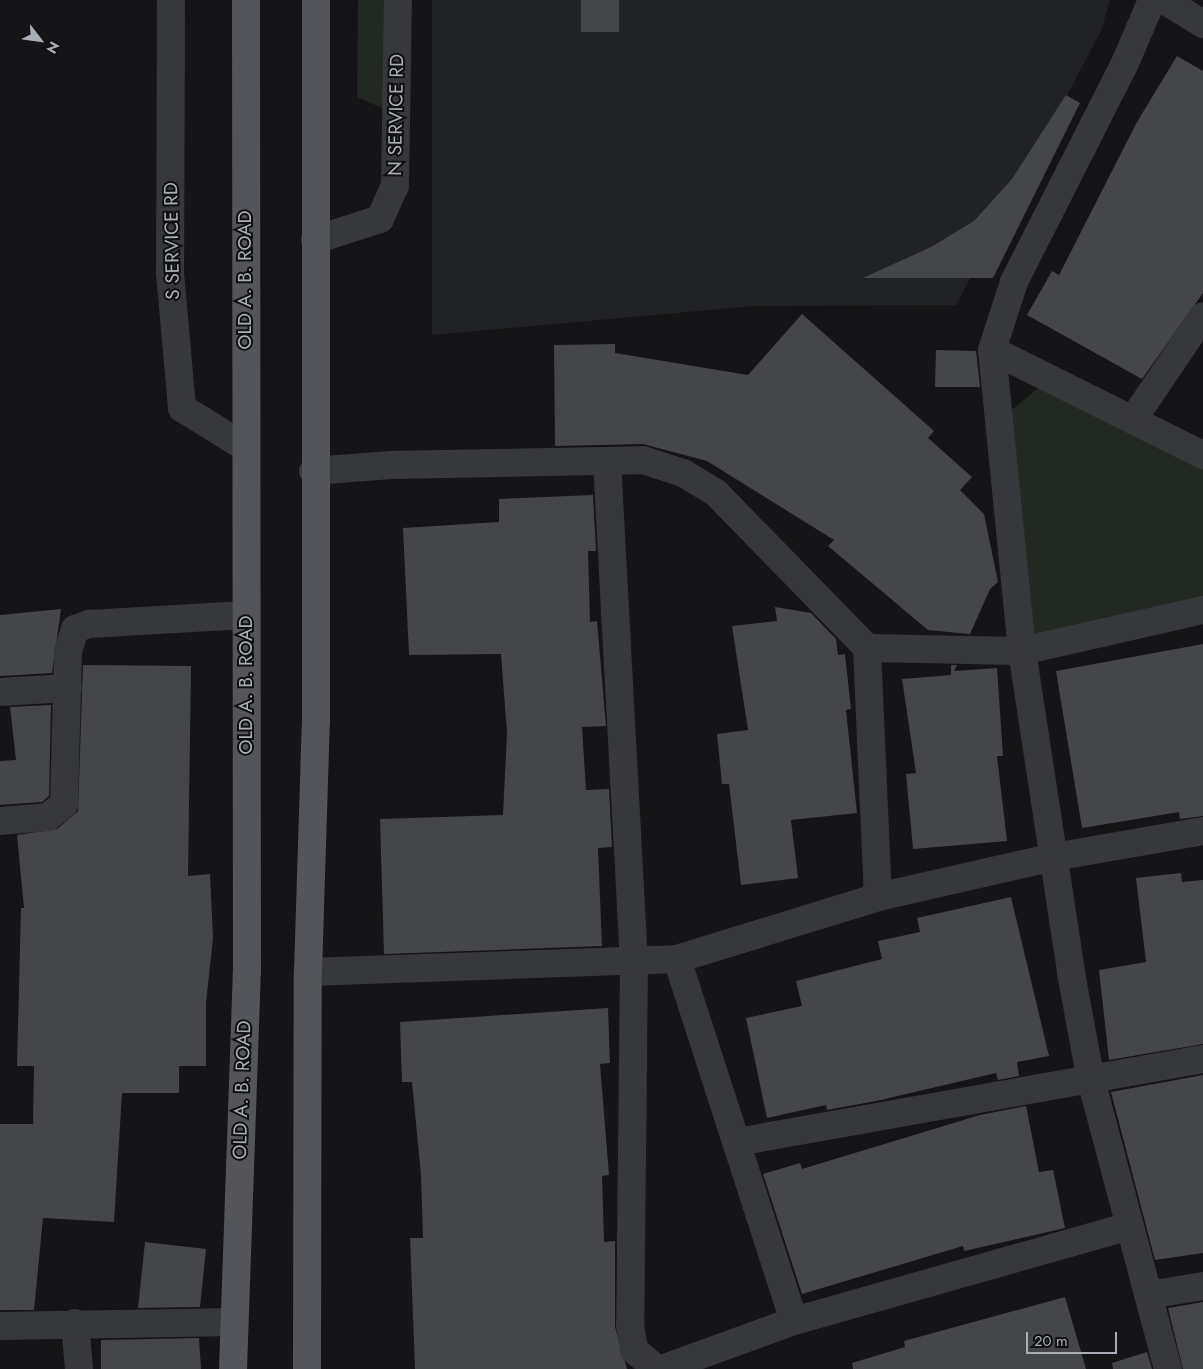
<!DOCTYPE html>
<html>
<head>
<meta charset="utf-8">
<style>
  body { margin:0 }
  #map { position:relative; width:1203px; height:1369px; overflow:hidden; background:#151517; font-family:Jost,sans-serif }
  div>[style] { position:absolute }
  [style*='--x'] { left:calc(var(--x)*1px); top:calc(var(--y)*1px); width:calc(var(--w)*1px); rotate:calc(var(--a)*1deg) }
  .built>* { inset:0; background:#212224 }
  .green>* { inset:0; background:#222922 }
  .building>* { inset:0; background:#44464a }
  .minor>* { height:28px; margin:-14px; padding:0 14px; transform-origin:14px; border-radius:14px; background:#37383b }
  .major>* { height:28px; margin:-14px; padding:0 14px; transform-origin:14px; border-radius:14px; background:#53555a }
  span { translate:-50% -50%; white-space:nowrap; text-align:center; line-height:1.15; -webkit-text-stroke:4px #101012; paint-order:stroke }
  .street-label { font-size:19px; color:#a9aeb6 }
  .north { position:absolute; left:15px; top:15px; width:50px; height:50px; -webkit-text-stroke:4px #101012; paint-order:stroke; rotate:120deg; font-size:14px; font-weight:700; line-height:20px; text-align:center; color:#a9aeb6 }
  .north::after { content:''; display:block; margin:auto; width:18px; height:22px; background:#a9aeb6; clip-path:polygon(50% 0,100% 100%,50% 72%,0 100%) }
  .scale { position:absolute; left:1026px; top:1332px; width:91px; height:22px; box-sizing:border-box; border:2px solid #a9aeb6; border-top:0; padding-left:6px; font-size:15px; line-height:18px; white-space:nowrap; color:#a9aeb6; -webkit-text-stroke:4px #101012; paint-order:stroke }
</style>
</head>
<body>
<div id="map">
  <div class="built">
    <i style="clip-path:polygon(432px 0,1110px 0,1101px 31px,956px 305px,754px 306px,432px 335px)"></i>
  </div>
  <div class="green">
    <i style="clip-path:polygon(358px 0,398px 0,396px 114px,357px 97px)"></i>
    <i style="clip-path:polygon(1051px 378px,1203px 455px,1203px 610px,1022px 651px,999px 420px)"></i>
  </div>
  <div class="building">
    <i style="clip-path:polygon(581px 0,619px 0,619px 32px,581px 32px)"></i>
    <i style="clip-path:polygon(1177px 56px,1203px 71px,1203px 293px,1142px 379px,1027px 315px,1052px 271px,1059px 275px,1137px 122px)"></i>
    <i style="clip-path:polygon(1066px 95px,1080px 103px,993px 278px,863px 278px,931px 247px,974px 221px,1012px 179px)"></i>
    <i style="clip-path:polygon(802px 314px,934px 431px,928px 438px,972px 477px,960px 490px,984px 514px,998px 582px,990px 589px,970px 634px,928px 630px,828px 546px,834px 540px,707px 461px,643px 444px,555px 446px,554px 345px,615px 344px,615px 353px,748px 375px)"></i>
    <i style="clip-path:polygon(936px 350px,976px 351px,980px 387px,935px 387px)"></i>
    <i style="clip-path:polygon(593px 495px,596px 551px,588px 551px,590px 622px,597px 621px,606px 726px,582px 727px,586px 790px,609px 789px,612px 847px,598px 848px,602px 946px,384px 954px,380px 819px,503px 815px,507px 733px,501px 654px,409px 655px,403px 528px,499px 522px,499px 499px)"></i>
    <i style="clip-path:polygon(775px 607px,811px 613px,836px 639px,838px 655px,845px 654px,851px 709px,846px 710px,857px 813px,791px 820px,798px 878px,741px 885px,729px 784px,722px 784px,717px 734px,748px 730px,732px 626px,777px 621px)"></i>
    <i style="clip-path:polygon(61px 609px,52px 673px,0 676px,0 615px)"></i>
    <i style="clip-path:polygon(1203px 644px,1203px 816px,1180px 819px,1179px 812px,1082px 828px,1056px 671px)"></i>
    <i style="clip-path:polygon(83px 665px,191px 666px,188px 876px,210px 874px,213px 938px,206px 1003px,206px 1066px,179px 1066px,179px 1093px,122px 1093px,114px 1222px,43px 1218px,34px 1310px,0 1310px,0 1124px,33px 1124px,34px 1066px,17px 1066px,21px 908px,24px 908px,17px 835px,57px 829px,78px 811px)"></i>
    <i style="clip-path:polygon(951px 665px,957px 665px,954px 671px,997px 668px,1003px 756px,997px 756px,1007px 841px,913px 849px,906px 774px,916px 773px,902px 679px,951px 675px)"></i>
    <i style="clip-path:polygon(51px 705px,49px 796px,42px 802px,0 805px,0 761px,16px 760px,10px 707px)"></i>
    <i style="clip-path:polygon(1181px 873px,1182px 882px,1203px 880px,1203px 1044px,1109px 1060px,1099px 970px,1146px 962px,1136px 878px)"></i>
    <i style="clip-path:polygon(1011px 897px,1049px 1056px,1017px 1062px,1019px 1076px,998px 1080px,996px 1073px,876px 1101px,827px 1110px,826px 1105px,767px 1118px,746px 1018px,802px 1006px,796px 981px,882px 959px,878px 941px,920px 932px,917px 918px)"></i>
    <i style="clip-path:polygon(608px 1008px,610px 1063px,600px 1064px,609px 1175px,602px 1176px,604px 1242px,615px 1241px,615px 1327px,627px 1369px,415px 1369px,410px 1238px,423px 1238px,421px 1175px,412px 1082px,402px 1082px,400px 1022px)"></i>
    <i style="clip-path:polygon(1203px 1075px,1203px 1253px,1155px 1260px,1111px 1092px)"></i>
    <i style="clip-path:polygon(1026px 1106px,1039px 1172px,1053px 1170px,1065px 1228px,964px 1251px,963px 1246px,802px 1294px,763px 1174px,800px 1163px,802px 1169px,980px 1115px)"></i>
    <i style="clip-path:polygon(145px 1242px,206px 1249px,200px 1307px,138px 1308px)"></i>
    <i style="clip-path:polygon(1065px 1297px,1086px 1369px,853px 1369px,852px 1363px,905px 1347px,904px 1341px)"></i>
    <i style="clip-path:polygon(1203px 1302px,1203px 1369px,1183px 1369px,1168px 1308px)"></i>
    <i style="clip-path:polygon(199px 1338px,201px 1369px,101px 1369px,101px 1340px)"></i>
    <i style="clip-path:polygon(1147px 1352px,1152px 1369px,1113px 1369px,1112px 1363px)"></i>
  </div>
  <div class="minor">
    <i style="--x:171;--y:0;--w:273;--a:90.2"></i>
    <i style="--x:170;--y:273;--w:136;--a:84.9"></i>
    <i style="--x:182;--y:408;--w:74;--a:31.8"></i>
    <i style="--x:1152;--y:0;--w:69;--a:113.2"></i>
    <i style="--x:1125;--y:63;--w:246;--a:116.9"></i>
    <i style="--x:1014;--y:282;--w:71;--a:107.9"></i>
    <i style="--x:992;--y:350;--w:302;--a:84.3"></i>
    <i style="--x:1022;--y:651;--w:326;--a:81.3"></i>
    <i style="--x:1071;--y:973;--w:105;--a:79.5"></i>
    <i style="--x:1090;--y:1076;--w:303;--a:75.1"></i>
    <i style="--x:1164;--y:0;--w:46;--a:31.6"></i>
    <i style="--x:315;--y:240;--w:68;--a:-17.9"></i>
    <i style="--x:380;--y:219;--w:36;--a:-66"></i>
    <i style="--x:395;--y:186;--w:186;--a:-89.1"></i>
    <i style="--x:992;--y:350;--w:236;--a:26.5"></i>
    <i style="--x:1134;--y:418;--w:123;--a:-55.9"></i>
    <i style="--x:607;--y:461;--w:503;--a:86.92"></i>
    <i style="--x:634;--y:963;--w:362;--a:90.6"></i>
    <i style="--x:630;--y:1325;--w:25;--a:81"></i>
    <i style="--x:634;--y:1350;--w:30;--a:40"></i>
    <i style="--x:313;--y:471;--w:78;--a:-4.4"></i>
    <i style="--x:391;--y:465;--w:252;--a:-1.1"></i>
    <i style="--x:643;--y:460;--w:42;--a:18"></i>
    <i style="--x:683;--y:473;--w:39;--a:31"></i>
    <i style="--x:716;--y:493;--w:216;--a:45.7"></i>
    <i style="--x:867;--y:648;--w:155;--a:1.1"></i>
    <i style="--x:1022;--y:651;--w:186;--a:-12.8"></i>
    <i style="--x:867;--y:648;--w:249;--a:87.5"></i>
    <i style="--x:0;--y:692;--w:68;--a:-3.4"></i>
    <i style="--x:0;--y:821;--w:48;--a:-4.8"></i>
    <i style="--x:48;--y:817;--w:21;--a:-39"></i>
    <i style="--x:64;--y:804;--w:153;--a:-88.5"></i>
    <i style="--x:68;--y:651;--w:23;--a:-72"></i>
    <i style="--x:75;--y:629;--w:15;--a:-20"></i>
    <i style="--x:89;--y:624;--w:156;--a:-3.3"></i>
    <i style="--x:677;--y:959;--w:380;--a:72.1"></i>
    <i style="--x:308;--y:972;--w:369;--a:-2"></i>
    <i style="--x:677;--y:959;--w:210;--a:-17.1"></i>
    <i style="--x:878;--y:897;--w:180;--a:-12.8"></i>
    <i style="--x:1054;--y:857;--w:151;--a:-9.9"></i>
    <i style="--x:737;--y:1142;--w:473;--a:-10.1"></i>
    <i style="--x:1148;--y:1295;--w:56;--a:-9.3"></i>
    <i style="--x:75;--y:1323;--w:46;--a:85"></i>
    <i style="--x:0;--y:1326;--w:233;--a:-1"></i>
    <i style="--x:662;--y:1369;--w:140;--a:-20"></i>
    <i style="--x:794;--y:1321;--w:348;--a:-15.8"></i>
  </div>
  <div class="major">
    <i style="--x:233;--y:1369;--w:398;--a:-88"></i>
    <i style="--x:247;--y:971;--w:971;--a:-90.06"></i>
    <i style="--x:307;--y:1369;--w:397;--a:-89.9"></i>
    <i style="--x:308;--y:972;--w:250;--a:-88.2"></i>
    <i style="--x:316;--y:722;--w:722;--a:-90"></i>
  </div>
  <div class="street-label">
    <span style="left:396px;top:115px;rotate:-89deg">N SERVICE RD</span>
    <span style="left:172px;top:241px;rotate:-91deg">S SERVICE RD</span>
    <span style="left:245px;top:280px;rotate:-90deg">OLD A. B. ROAD</span>
    <span style="left:246px;top:685px;rotate:-90deg">OLD A. B. ROAD</span>
    <span style="left:242px;top:1090px;rotate:-88deg">OLD A. B. ROAD</span>
  </div>
  <div class="north">N</div>
  <div class="scale">20 m</div>
</div>
</body>
</html>
